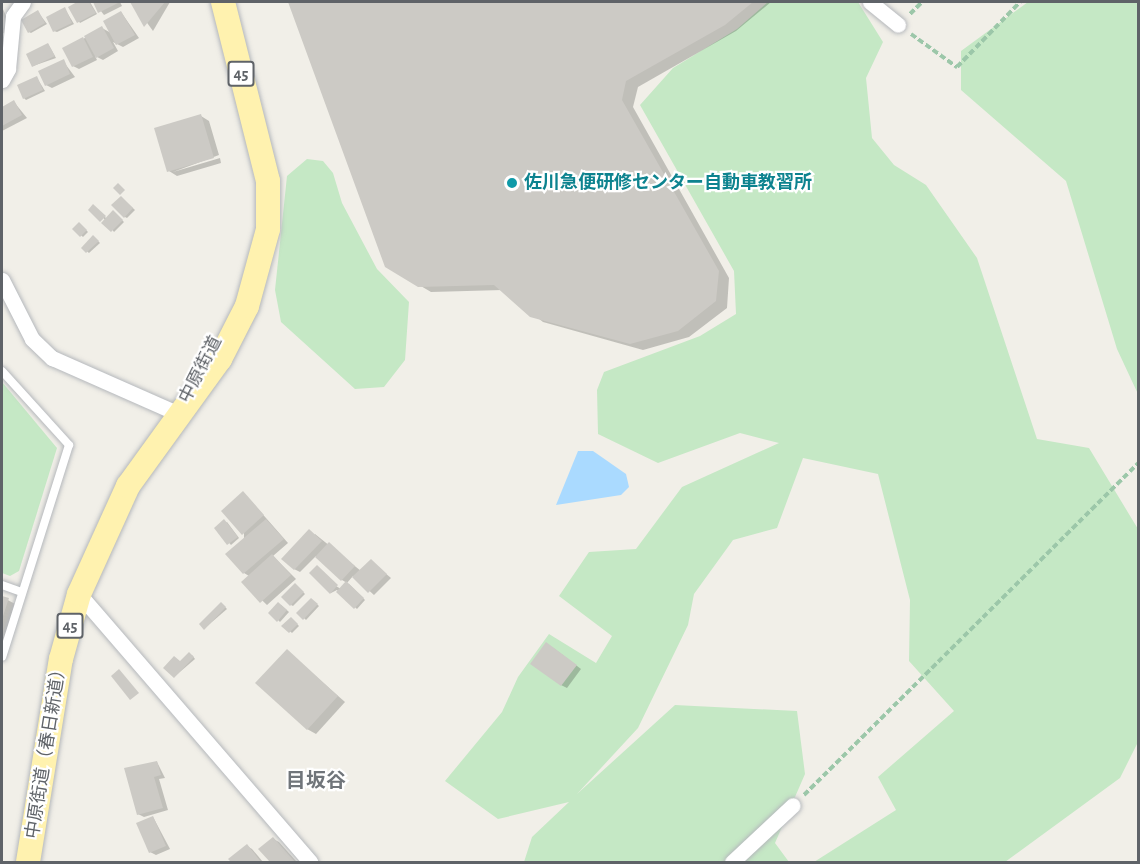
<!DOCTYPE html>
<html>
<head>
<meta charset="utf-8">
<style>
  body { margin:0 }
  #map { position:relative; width:1140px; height:864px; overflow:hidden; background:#f1efe8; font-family:"Alegreya Sans","Noto Sans JP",sans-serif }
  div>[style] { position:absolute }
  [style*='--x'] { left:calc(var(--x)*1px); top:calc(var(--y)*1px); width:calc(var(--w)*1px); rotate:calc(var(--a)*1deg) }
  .green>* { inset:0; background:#c5e8c5 }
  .water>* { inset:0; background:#aadaff }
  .shadow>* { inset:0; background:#0003 }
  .building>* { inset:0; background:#cccac5 }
  .path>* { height:4px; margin-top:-2px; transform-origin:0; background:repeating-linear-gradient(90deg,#9cc7a9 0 6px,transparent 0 9px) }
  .roads { filter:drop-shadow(0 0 2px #b5b8bc) drop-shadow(0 0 2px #b5b8bc) }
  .lane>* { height:8px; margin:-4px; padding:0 4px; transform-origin:4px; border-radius:4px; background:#fff }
  .street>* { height:15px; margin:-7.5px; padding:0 7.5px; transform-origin:7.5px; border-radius:7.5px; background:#fff }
  .primary>* { height:24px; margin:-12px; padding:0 12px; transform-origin:12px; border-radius:12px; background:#fff2af }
  .dots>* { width:16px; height:16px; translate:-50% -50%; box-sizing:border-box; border:3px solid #fff; border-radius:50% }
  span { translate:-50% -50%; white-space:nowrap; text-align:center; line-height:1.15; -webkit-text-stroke:4.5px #fff; paint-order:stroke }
  .shield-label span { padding:2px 4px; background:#fff; border:2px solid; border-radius:4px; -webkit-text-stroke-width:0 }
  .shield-label { font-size:16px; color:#5f6368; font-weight:700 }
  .culture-label { font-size:18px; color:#0d838f; font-weight:700 }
  .left { translate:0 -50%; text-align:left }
  .street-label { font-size:18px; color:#5f6368 }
  .neighbourhood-label { font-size:20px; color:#70757a; font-weight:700 }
  .frame { position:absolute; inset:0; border:3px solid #5f6368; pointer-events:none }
</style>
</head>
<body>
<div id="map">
  <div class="green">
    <i style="clip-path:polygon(768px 2px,858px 2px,883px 42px,866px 78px,872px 138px,894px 165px,926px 185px,977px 258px,1037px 439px,1089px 448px,1138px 529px,1138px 742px,1120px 778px,1005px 862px,814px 862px,896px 810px,878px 777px,954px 711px,909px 661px,910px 600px,878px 474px,803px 458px,777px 528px,733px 540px,694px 594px,688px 625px,638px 728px,577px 794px,675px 705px,797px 711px,805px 774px,775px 843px,789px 862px,524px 862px,532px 837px,569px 802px,498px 819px,445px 781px,502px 712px,518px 677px,549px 634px,596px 663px,612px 636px,559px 596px,589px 552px,636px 549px,682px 487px,779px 443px,740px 433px,658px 463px,598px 434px,597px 390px,604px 372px,700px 336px,736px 314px,734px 271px,640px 105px,673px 68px,737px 29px)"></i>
    <i style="clip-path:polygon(1028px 2px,1138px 2px,1138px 394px,1117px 349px,1066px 181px,961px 90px,961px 51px)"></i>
    <i style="clip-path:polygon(307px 159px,323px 161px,333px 173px,342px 203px,377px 269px,409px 302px,405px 360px,384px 387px,355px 389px,281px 322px,275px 290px,287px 176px)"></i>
    <i style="clip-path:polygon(2px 382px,57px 448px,19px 571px,10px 576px,2px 573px)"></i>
  </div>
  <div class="water">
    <i style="clip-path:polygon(578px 451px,593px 451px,626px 474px,629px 487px,621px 495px,556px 505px)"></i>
  </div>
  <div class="shadow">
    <i style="clip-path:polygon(80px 2px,90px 2px,97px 14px,80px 23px,70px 7px)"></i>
    <i style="clip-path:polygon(94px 2px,120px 2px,122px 6px,104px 15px)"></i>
    <i style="clip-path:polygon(132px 2px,170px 2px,153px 31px)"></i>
    <i style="clip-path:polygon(289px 2px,771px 2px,736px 31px,638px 87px,633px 107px,729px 278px,727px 308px,689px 337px,643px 350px,543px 322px,503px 290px,431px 292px,387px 266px)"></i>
    <i style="clip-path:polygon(2px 7px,12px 29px,2px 34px)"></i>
    <i style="clip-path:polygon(65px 9px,74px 24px,57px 32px,54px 31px)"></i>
    <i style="clip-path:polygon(38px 12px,47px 24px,31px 33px,29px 32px)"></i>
    <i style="clip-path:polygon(121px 12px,139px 38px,123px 47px,113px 42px,118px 51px,103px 60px,95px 56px,97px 60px,79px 69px,73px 66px,83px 39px,102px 28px,111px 33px)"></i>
    <i style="clip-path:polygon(48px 44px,56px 58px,33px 66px)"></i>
    <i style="clip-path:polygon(63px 61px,75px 77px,52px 88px,46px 85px)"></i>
    <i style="clip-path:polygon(37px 78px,45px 91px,26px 100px,24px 98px)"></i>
    <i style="clip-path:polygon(14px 102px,27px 118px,2px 131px,2px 109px)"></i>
    <i style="clip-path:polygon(201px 116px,209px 121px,219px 155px,173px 172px,220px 158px,221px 163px,177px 176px,169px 171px)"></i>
    <i style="clip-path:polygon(123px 199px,135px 210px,127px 218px,125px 217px)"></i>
    <i style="clip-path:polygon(96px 208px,107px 219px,115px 213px,124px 222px,114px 232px)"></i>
    <i style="clip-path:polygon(81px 225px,88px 232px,83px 237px,74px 229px)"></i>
    <i style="clip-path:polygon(95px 238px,100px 243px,89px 253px,83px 248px)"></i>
    <i style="clip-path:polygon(244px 493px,288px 543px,273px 556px,296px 579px,267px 605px,243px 582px,249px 576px,244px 573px)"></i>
    <i style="clip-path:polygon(227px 522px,239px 538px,231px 545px,216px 528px)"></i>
    <i style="clip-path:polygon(315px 534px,361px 571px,371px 561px,391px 578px,374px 595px,353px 576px,347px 583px,342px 580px,316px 556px,300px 572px,294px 569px)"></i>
    <i style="clip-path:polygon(331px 583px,341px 589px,349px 584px,365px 600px,357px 609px,337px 590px,331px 593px)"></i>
    <i style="clip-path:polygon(297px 586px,305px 594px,293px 606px,291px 605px)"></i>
    <i style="clip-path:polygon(2px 597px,19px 606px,2px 661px)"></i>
    <i style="clip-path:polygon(313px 601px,319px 606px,306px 620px,304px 618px)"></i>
    <i style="clip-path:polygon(223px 605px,227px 609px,205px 628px)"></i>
    <i style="clip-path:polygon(281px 605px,289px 612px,280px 622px,278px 620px)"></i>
    <i style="clip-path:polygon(293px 620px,299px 626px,292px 633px,284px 626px)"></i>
    <i style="clip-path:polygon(552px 647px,581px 669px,567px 688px,561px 685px)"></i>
    <i style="clip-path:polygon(287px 651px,345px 702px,316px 734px,307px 729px)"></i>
    <i style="clip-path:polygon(192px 655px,195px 659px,174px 677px,180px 663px)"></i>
    <i style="clip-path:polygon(157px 762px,165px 778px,159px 779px,168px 810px,144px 817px,138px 814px)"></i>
    <i style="clip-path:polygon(153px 817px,170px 849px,156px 855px,150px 852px)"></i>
    <i style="clip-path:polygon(273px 839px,279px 842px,297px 862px,271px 862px,260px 849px)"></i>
    <i style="clip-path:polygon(247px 846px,252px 849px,263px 862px,233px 862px)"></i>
  </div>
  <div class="building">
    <i style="clip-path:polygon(77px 2px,89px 2px,96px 13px,77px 23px,68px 7px)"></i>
    <i style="clip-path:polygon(93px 2px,117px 2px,118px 3px,98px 13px)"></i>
    <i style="clip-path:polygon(130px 2px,165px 2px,144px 27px)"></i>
    <i style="clip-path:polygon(288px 2px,753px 2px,725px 25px,626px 81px,622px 100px,719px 271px,716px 301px,678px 331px,630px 344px,530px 317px,494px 285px,418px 287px,385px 267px)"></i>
    <i style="clip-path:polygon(65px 7px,72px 23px,53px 32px,46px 17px)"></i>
    <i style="clip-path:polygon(38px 10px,45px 23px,28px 33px,21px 20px)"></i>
    <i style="clip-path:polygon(121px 11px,135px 35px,116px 45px,103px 21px)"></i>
    <i style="clip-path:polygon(2px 13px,7px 26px,2px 29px)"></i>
    <i style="clip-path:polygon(102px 26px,114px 48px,96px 58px,84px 36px)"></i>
    <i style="clip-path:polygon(83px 37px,93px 57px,72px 67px,62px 48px)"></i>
    <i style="clip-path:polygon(48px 43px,55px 56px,32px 67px,26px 54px)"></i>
    <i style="clip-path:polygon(64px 59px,70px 74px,45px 86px,38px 71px)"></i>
    <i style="clip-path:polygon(37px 76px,43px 90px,23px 99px,17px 85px)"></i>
    <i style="clip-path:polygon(14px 100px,22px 115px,2px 126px,2px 107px)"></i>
    <i style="clip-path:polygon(201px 114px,214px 158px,167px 172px,154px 128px)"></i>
    <i style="clip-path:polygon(118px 183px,125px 190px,120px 195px,113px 188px)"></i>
    <i style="clip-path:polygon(121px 196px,133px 208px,124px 218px,111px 205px)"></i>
    <i style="clip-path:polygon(93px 204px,106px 216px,100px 222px,88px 210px)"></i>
    <i style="clip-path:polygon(113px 210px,123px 220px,111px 232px,101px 223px)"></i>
    <i style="clip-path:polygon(79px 222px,87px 230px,80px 237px,72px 229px)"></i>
    <i style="clip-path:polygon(93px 235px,99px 241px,86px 253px,81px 248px)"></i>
    <i style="clip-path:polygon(243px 491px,264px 515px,242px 535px,221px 511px)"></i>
    <i style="clip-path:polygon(224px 519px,238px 537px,227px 545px,214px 528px)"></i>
    <i style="clip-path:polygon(266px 519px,284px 539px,243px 574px,225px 554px)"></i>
    <i style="clip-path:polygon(309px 529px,322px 541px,294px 570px,281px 559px)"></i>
    <i style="clip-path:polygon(329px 542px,355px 566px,341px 581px,315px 557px)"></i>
    <i style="clip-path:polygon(272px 554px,291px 575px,260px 603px,241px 582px)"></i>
    <i style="clip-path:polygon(371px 559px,387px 574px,368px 593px,352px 577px)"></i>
    <i style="clip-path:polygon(317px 565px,338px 585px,330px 594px,309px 573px)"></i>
    <i style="clip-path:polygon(346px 581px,364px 598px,354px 609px,336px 592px)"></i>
    <i style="clip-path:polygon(295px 583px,304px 592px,290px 606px,281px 597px)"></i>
    <i style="clip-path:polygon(2px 596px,9px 598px,2px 619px)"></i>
    <i style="clip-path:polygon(311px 598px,318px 604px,303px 620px,296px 613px)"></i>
    <i style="clip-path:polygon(221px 602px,226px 607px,204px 630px,199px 624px)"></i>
    <i style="clip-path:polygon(278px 602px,287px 610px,277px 622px,268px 613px)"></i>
    <i style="clip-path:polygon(291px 617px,298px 624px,289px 633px,281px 626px)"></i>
    <i style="clip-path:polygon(546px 642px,577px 665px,561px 686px,530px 664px)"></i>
    <i style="clip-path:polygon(287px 649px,338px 696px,307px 730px,255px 683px)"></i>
    <i style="clip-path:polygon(189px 652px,194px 657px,174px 678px,163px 668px,174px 656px,180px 661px)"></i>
    <i style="clip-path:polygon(119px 669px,139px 693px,130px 700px,111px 676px)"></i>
    <i style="clip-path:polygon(157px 761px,161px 775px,154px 777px,163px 808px,137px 815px,124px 768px)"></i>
    <i style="clip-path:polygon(153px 816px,166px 846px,149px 853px,136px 823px)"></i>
    <i style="clip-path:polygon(273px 837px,295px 862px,270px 862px,258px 849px)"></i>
    <i style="clip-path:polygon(247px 844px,261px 862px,231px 862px,228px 859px)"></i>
  </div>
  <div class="path">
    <i style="--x:910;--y:14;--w:17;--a:-45"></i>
    <i style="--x:911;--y:34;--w:57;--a:35.7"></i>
    <i style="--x:957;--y:67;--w:91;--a:-45.9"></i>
    <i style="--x:804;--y:795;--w:471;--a:-44.8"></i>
  </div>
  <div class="roads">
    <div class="lane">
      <i style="--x:2;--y:371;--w:100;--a:47.8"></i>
      <i style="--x:69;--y:445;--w:222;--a:107.5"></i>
      <i style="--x:2;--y:585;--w:20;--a:20"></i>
    </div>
    <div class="street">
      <i style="--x:870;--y:2;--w:36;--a:39"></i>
      <i style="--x:2;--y:80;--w:13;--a:-61"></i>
      <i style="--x:8;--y:69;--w:53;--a:-84.6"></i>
      <i style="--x:13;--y:16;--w:17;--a:-54"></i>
      <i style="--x:2;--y:280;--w:66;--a:63"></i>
      <i style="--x:32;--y:339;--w:28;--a:44"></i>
      <i style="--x:52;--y:358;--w:139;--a:23.8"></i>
      <i style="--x:79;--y:594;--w:354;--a:49.2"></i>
      <i style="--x:732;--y:862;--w:83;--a:-43.1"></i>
    </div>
    <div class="primary">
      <i style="--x:28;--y:862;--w:206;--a:-80.8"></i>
      <i style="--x:61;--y:659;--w:67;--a:-74.5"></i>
      <i style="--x:79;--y:594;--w:119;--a:-65.6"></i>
      <i style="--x:128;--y:486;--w:157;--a:-54.1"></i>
      <i style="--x:220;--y:359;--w:59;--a:-63"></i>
      <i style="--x:247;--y:306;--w:80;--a:-74.7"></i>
      <i style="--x:268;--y:229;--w:48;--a:-90"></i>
      <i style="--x:268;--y:181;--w:185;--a:-104.1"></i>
    </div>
  </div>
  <div class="dots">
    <i style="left:512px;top:183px;background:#0f9aa8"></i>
  </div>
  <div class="shield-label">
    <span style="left:241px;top:74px">45</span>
    <span style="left:70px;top:626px">45</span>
  </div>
  <div class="culture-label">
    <span class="left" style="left:524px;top:183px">佐川急便研修センター自動車教習所</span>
  </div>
  <div class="street-label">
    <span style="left:201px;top:370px;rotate:-63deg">中原街道</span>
    <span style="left:47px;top:750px;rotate:-81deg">中原街道（春日新道）</span>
  </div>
  <div class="neighbourhood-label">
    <span style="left:316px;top:781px">目坂谷</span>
  </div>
  <div class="frame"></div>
</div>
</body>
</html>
